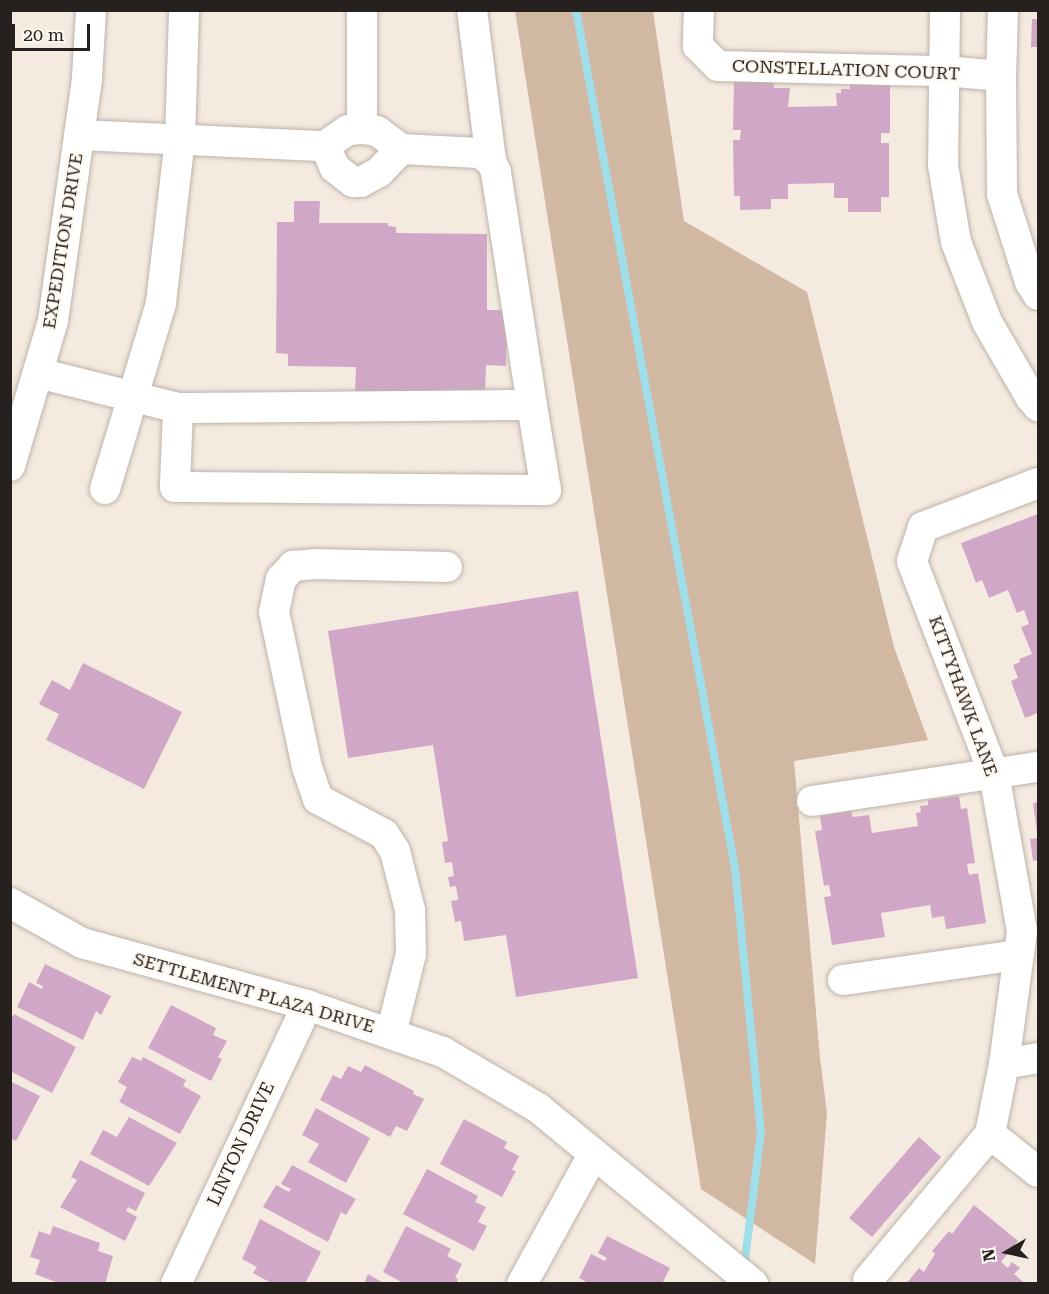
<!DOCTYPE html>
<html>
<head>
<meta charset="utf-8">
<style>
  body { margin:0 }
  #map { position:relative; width:1049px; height:1294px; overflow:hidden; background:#f5eadf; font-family:"Roboto Serif",serif }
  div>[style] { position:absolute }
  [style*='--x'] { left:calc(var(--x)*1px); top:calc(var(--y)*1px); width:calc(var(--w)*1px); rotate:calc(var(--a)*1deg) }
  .green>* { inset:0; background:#d0b8a2 }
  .stream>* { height:8px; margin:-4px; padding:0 4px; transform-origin:4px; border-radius:4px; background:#a0dfe9 }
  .building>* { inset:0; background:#d1a7c7 }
  .roads { filter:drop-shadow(0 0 2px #beb3a9) drop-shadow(0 0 2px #beb3a9) }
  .minor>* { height:30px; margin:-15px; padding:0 15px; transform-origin:15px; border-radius:15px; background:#fff }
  span { translate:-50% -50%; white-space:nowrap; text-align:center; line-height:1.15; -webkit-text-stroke:5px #fff8f1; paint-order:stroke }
  .street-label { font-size:18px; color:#26211e }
  .frame { position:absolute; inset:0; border:12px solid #26211e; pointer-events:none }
  .north { position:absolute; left:977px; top:1222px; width:60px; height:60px; -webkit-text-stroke:4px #fff8f1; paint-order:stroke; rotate:261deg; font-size:16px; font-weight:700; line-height:24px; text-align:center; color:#26211e }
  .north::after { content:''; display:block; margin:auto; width:21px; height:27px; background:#26211e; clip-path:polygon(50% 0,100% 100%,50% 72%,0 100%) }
  .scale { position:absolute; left:12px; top:24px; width:78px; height:27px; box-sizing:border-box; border:3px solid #26211e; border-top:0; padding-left:8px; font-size:18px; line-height:21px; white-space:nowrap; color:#26211e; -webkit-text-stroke:4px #fff8f1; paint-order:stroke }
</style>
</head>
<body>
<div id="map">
  <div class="green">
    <i style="clip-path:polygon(515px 11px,653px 11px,684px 221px,807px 292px,894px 647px,928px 740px,794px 761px,820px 1058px,827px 1113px,815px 1264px,701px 1189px)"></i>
  </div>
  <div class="stream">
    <i style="--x:576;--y:10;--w:873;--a:79.5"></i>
    <i style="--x:735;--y:868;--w:265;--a:84.4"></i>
    <i style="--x:761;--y:1132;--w:136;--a:97.2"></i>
  </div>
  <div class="building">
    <i style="clip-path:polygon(1032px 19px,1038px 19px,1038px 47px,1031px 47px)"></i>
    <i style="clip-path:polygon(734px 80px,773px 81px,774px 88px,790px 88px,788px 107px,837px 106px,836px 93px,841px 93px,841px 89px,850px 89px,850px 81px,890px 81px,890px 133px,881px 133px,881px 143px,889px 143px,889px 197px,881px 197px,881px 212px,848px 212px,848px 198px,834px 198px,834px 183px,788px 184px,788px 199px,771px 199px,771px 209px,740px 210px,740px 196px,734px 196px,733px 140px,740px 140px,741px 130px,733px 130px)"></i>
    <i style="clip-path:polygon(294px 201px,320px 201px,319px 223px,388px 223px,388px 226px,396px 227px,396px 233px,487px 234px,487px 310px,507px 310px,506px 366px,486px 365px,485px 396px,355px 394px,356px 367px,288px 366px,288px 354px,276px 353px,277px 222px,294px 222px)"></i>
    <i style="clip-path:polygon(1038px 514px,1038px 713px,1025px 718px,1011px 681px,1018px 678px,1013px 665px,1020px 662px,1019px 659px,1032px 654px,1021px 627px,1029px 624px,1024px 610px,1017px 613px,1008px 590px,989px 598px,982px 580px,976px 583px,961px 543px)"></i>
    <i style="clip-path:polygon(578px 591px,638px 978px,516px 997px,506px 935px,464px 941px,461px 921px,455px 922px,451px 901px,458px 900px,456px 886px,450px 887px,448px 877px,454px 876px,452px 862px,445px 863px,442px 842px,448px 841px,433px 745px,348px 758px,328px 631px)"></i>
    <i style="clip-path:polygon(83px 663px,182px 712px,144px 789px,46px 740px,59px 714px,39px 704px,52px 680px,70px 690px)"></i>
    <i style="clip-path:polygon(959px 796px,961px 809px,967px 808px,975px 863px,967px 864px,969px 875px,978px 873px,986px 923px,946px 929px,944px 916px,932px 918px,930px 905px,881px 913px,885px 937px,832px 945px,824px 897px,831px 896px,829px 885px,824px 886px,815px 831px,822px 830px,820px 816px,851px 811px,853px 817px,869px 815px,872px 833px,918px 826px,916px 813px,921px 812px,920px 806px,928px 805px,928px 800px)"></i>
    <i style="clip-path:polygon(1038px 802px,1038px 832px,1037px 832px,1033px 803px)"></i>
    <i style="clip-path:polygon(1038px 838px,1038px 860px,1033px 861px,1030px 839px)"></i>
    <i style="clip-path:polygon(45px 964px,111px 996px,101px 1015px,96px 1011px,83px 1040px,17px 1007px,29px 982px,42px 989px,43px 986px,36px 983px)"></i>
    <i style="clip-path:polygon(171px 1005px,216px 1028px,213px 1035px,227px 1041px,218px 1057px,222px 1059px,211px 1081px,148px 1048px)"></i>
    <i style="clip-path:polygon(14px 1014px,76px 1047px,52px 1093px,10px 1071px,10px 1020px)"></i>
    <i style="clip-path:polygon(132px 1057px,141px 1061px,143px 1057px,186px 1080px,183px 1086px,201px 1096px,180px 1134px,119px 1102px,127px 1087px,118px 1082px)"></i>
    <i style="clip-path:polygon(365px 1065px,414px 1091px,413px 1094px,424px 1099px,407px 1131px,396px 1126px,390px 1137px,320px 1100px,333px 1075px,341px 1079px,348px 1066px,361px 1072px)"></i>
    <i style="clip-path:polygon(10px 1081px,40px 1096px,16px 1141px,10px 1138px)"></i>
    <i style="clip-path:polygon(316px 1108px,370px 1138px,346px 1183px,308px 1162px,319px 1144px,302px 1135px)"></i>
    <i style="clip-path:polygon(129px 1117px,177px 1143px,149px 1186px,90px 1154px,103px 1130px,117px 1137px)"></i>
    <i style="clip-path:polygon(464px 1119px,507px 1142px,504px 1148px,519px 1156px,512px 1170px,516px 1171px,502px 1197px,440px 1164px)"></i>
    <i style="clip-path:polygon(919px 1137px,941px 1157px,872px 1237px,849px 1218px)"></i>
    <i style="clip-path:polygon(80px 1160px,145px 1193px,136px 1211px,128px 1207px,126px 1211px,137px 1217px,125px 1241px,60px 1207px,77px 1180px,71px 1177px)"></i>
    <i style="clip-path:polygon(292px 1165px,356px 1199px,346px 1215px,341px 1212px,328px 1242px,263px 1207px,276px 1185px,289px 1192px,291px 1189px,281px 1184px)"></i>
    <i style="clip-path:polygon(427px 1169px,478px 1196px,475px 1202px,486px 1207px,478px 1222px,487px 1226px,474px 1251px,403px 1214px)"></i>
    <i style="clip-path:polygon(974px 1205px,1018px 1241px,1001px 1262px,1008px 1268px,1012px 1262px,1020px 1268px,1014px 1274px,1026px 1284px,906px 1284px,919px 1268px,924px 1272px,935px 1254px,932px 1251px,949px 1231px,952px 1234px)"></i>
    <i style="clip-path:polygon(260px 1219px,321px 1252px,305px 1284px,273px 1284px,253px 1273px,257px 1267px,242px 1259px)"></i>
    <i style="clip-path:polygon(53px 1226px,100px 1243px,98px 1251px,113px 1256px,105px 1284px,61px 1284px,35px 1274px,40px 1260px,30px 1257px,39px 1231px,50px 1235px)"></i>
    <i style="clip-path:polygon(406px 1226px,451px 1249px,447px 1256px,462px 1264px,455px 1278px,458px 1279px,456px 1284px,405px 1284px,383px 1272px)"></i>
    <i style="clip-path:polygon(607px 1236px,670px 1268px,662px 1284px,590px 1284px,579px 1278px,591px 1254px,605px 1261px,607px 1258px,598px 1253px)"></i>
    <i style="clip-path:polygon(368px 1274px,385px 1284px,364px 1284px)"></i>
  </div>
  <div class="roads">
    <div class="minor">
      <i style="--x:472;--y:10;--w:152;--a:82.8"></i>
      <i style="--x:699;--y:10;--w:36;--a:92"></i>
      <i style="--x:698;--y:46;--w:28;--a:45"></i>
      <i style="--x:718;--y:66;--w:227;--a:1.3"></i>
      <i style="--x:945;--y:71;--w:56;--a:5.1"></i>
      <i style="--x:945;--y:10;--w:155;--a:90.7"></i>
      <i style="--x:943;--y:165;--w:78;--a:80.4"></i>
      <i style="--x:956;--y:242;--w:86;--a:68.8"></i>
      <i style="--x:987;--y:322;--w:88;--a:59.9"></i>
      <i style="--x:1031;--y:398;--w:11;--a:49"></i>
      <i style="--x:1003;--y:10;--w:66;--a:91.7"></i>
      <i style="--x:1001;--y:76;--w:118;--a:89.5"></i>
      <i style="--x:1002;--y:194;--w:92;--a:72.3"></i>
      <i style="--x:1030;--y:282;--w:15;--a:58"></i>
      <i style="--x:79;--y:135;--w:246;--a:2.6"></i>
      <i style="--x:325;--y:146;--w:28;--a:-35"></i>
      <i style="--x:348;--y:130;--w:14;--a:-4"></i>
      <i style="--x:362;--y:129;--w:119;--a:-90"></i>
      <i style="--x:325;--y:146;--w:24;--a:66"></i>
      <i style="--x:335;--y:168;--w:23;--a:38"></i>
      <i style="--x:353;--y:182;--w:8;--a:0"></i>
      <i style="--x:361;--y:182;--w:21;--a:-29"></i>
      <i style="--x:379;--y:172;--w:32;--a:-46"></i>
      <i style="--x:38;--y:373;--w:144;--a:14"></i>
      <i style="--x:178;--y:408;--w:354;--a:-0.5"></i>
      <i style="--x:532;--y:405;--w:236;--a:-98.8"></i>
      <i style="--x:496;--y:172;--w:12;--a:-114"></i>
      <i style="--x:491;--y:161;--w:14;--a:-146"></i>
      <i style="--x:479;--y:153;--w:78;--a:-177.1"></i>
      <i style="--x:401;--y:149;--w:30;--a:-143"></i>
      <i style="--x:377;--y:131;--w:15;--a:-172"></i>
      <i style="--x:178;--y:408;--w:79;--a:92.2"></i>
      <i style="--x:175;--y:487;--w:371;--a:0.5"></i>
      <i style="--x:546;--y:490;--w:86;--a:-99.4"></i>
      <i style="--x:10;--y:466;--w:151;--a:-73.5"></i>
      <i style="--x:53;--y:321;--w:245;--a:-82"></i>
      <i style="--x:87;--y:78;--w:68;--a:-86.6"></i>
      <i style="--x:105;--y:489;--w:194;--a:-73.2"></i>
      <i style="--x:161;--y:303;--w:164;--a:-83.4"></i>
      <i style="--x:180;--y:140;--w:130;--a:-88.2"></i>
      <i style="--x:812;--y:801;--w:229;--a:-8.6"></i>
      <i style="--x:10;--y:903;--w:82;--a:29.1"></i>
      <i style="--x:82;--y:943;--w:233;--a:15.4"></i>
      <i style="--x:307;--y:1005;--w:144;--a:19.1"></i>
      <i style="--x:443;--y:1052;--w:110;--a:30.5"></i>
      <i style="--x:538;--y:1108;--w:278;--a:39.3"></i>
      <i style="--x:843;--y:980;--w:177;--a:-8.1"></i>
      <i style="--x:391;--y:1034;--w:82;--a:-76"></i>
      <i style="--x:411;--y:954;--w:44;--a:-91.3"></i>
      <i style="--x:410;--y:910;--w:61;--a:-104.3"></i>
      <i style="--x:395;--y:851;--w:20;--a:-123"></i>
      <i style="--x:384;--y:834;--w:75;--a:-152.1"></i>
      <i style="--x:318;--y:799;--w:34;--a:-109"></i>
      <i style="--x:307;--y:767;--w:158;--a:-102"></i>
      <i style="--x:274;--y:612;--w:34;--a:-78"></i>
      <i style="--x:281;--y:579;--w:18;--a:-47"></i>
      <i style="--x:293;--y:566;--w:22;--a:-5"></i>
      <i style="--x:315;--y:564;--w:132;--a:1.3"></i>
      <i style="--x:1004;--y:1064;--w:35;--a:-10"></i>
      <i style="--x:990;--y:1134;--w:61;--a:38.4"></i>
      <i style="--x:868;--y:1280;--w:190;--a:-50.1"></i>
      <i style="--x:990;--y:1134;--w:71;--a:-78.7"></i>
      <i style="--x:1004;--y:1064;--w:134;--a:-82.3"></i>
      <i style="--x:1022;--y:931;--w:159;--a:-100.1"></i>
      <i style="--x:994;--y:774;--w:228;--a:-111.1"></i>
      <i style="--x:912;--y:561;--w:36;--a:-72"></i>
      <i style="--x:923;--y:527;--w:123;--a:-20.9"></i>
      <i style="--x:176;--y:1284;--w:308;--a:-64.8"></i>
      <i style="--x:522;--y:1284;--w:149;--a:-61.2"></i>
    </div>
  </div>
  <div class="street-label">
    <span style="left:846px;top:70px;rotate:2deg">CONSTELLATION COURT</span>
    <span style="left:63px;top:241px;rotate:-81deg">EXPEDITION DRIVE</span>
    <span style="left:963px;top:696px;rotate:70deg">KITTYHAWK LANE</span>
    <span style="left:254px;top:993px;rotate:16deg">SETTLEMENT PLAZA DRIVE</span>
    <span style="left:241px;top:1144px;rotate:-65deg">LINTON DRIVE</span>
  </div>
  <div class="frame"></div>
  <div class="north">N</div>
  <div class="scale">20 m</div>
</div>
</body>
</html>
